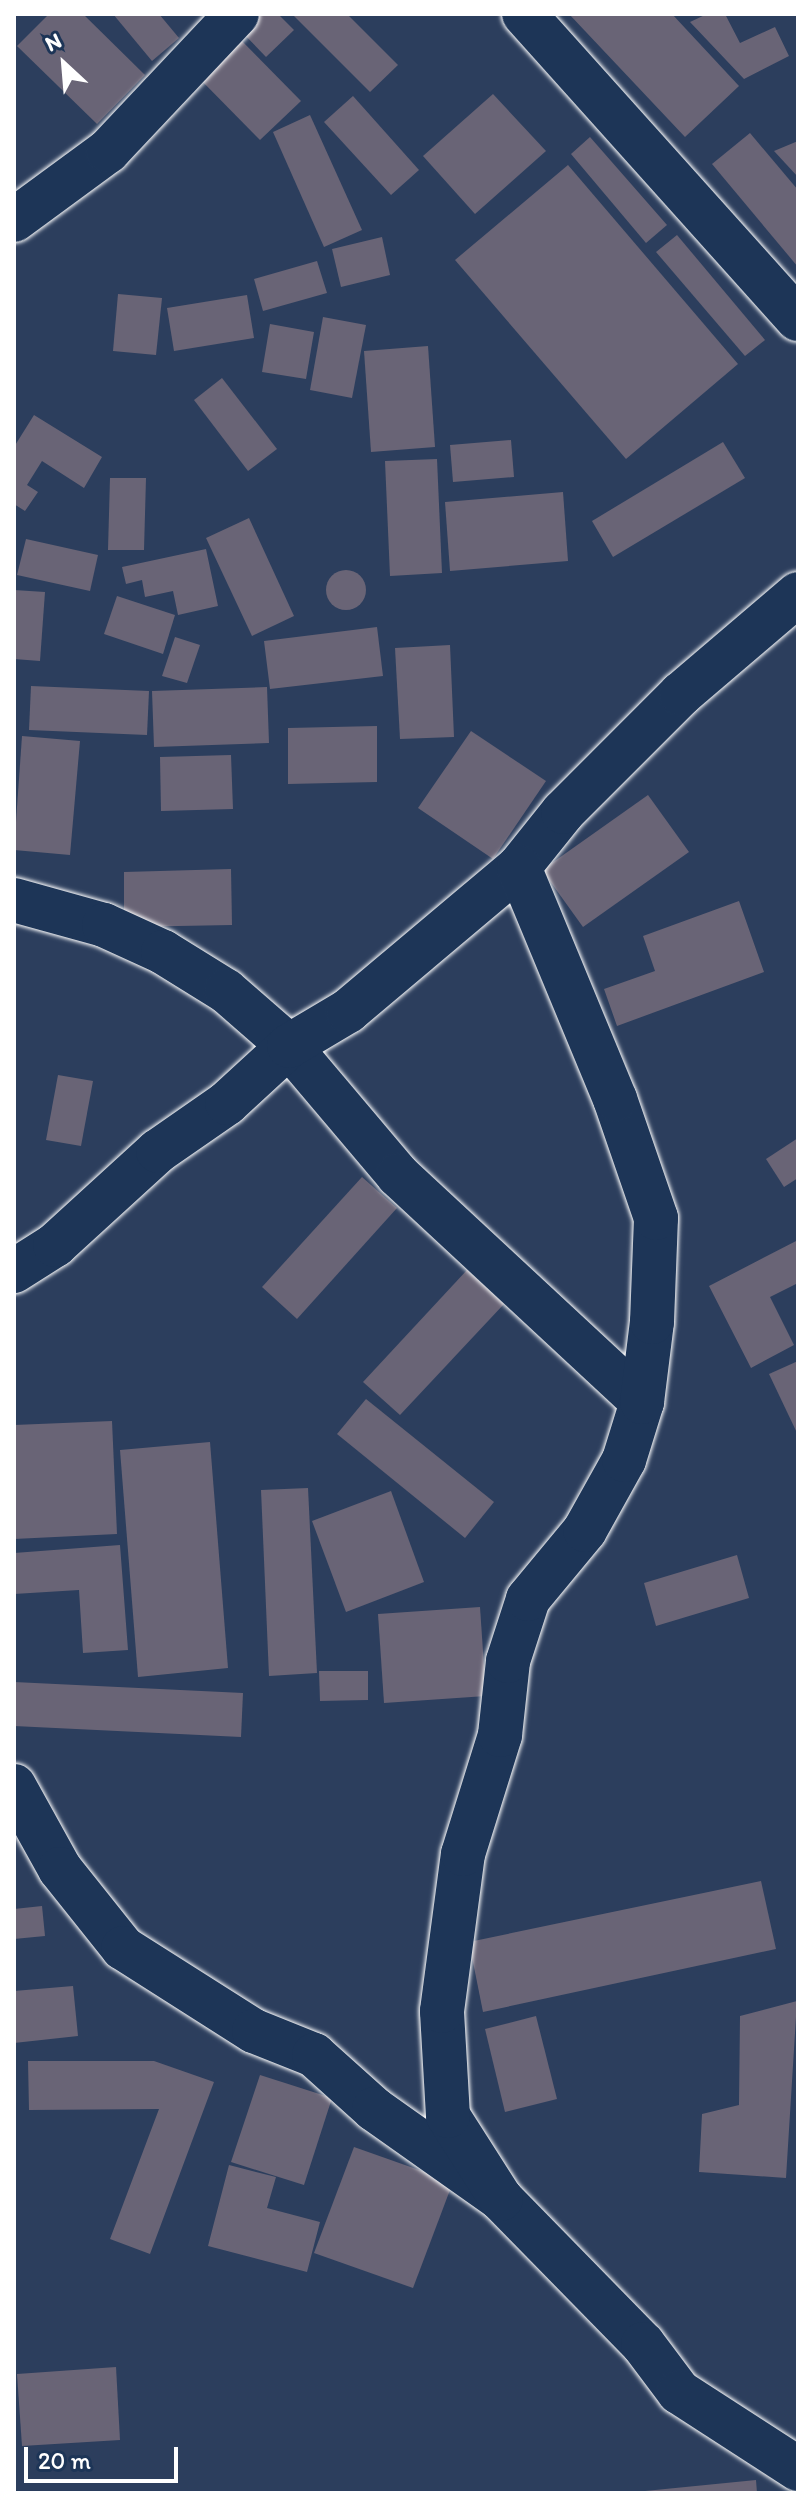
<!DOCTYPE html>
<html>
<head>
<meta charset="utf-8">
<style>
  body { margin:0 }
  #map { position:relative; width:812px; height:2507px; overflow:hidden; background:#2c3e5d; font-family:Itim,sans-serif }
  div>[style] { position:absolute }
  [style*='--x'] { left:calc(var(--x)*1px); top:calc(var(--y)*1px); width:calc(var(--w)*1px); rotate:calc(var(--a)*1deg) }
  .building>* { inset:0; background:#696476 }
  .round { border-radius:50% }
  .roads { filter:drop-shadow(0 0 2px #fff) drop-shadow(0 0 2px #fff) }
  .minor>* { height:44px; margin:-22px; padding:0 22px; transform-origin:22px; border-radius:22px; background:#1d3557 }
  span { translate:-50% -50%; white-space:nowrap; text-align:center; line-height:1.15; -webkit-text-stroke:7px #1d3557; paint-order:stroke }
  .frame { position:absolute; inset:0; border:16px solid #fff; pointer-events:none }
  .north { position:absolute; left:24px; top:24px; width:80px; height:80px; -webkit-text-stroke:6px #1d3557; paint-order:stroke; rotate:334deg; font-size:22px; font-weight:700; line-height:32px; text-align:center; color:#fff }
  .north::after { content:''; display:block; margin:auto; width:28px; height:36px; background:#fff; clip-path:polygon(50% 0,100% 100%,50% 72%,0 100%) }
  .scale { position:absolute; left:24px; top:2447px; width:154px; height:36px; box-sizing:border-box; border:4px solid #fff; border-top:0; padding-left:10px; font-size:24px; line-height:28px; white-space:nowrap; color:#fff; -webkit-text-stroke:6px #1d3557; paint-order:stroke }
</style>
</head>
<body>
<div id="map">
  <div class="building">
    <i style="clip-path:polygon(49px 14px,83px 14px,145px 75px,97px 124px,17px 46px)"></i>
    <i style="clip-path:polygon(113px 14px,159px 14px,179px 38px,152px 61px)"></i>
    <i style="clip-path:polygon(259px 14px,278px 14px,294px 30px,266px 57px,241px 31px)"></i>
    <i style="clip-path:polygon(292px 14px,347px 14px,398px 65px,370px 92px)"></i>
    <i style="clip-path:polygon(569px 14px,672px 14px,739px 86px,685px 137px)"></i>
    <i style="clip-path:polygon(707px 14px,725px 14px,740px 43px,775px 27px,789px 56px,744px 79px,690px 22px)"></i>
    <i style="clip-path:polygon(235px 34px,301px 101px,260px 140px,195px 74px)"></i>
    <i style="clip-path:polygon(493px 94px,546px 151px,475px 214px,423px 156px)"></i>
    <i style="clip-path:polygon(353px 96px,419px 170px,391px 195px,324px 122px)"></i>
    <i style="clip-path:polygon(310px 115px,362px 230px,324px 247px,273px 132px)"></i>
    <i style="clip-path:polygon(750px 133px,798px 190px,798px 267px,712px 164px)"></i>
    <i style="clip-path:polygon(590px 137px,667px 225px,646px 243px,571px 154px)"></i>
    <i style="clip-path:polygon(798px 141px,798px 177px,774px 151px)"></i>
    <i style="clip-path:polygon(568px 165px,738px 364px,626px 459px,455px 260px)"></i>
    <i style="clip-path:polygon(677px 235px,765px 340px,745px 356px,656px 252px)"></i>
    <i style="clip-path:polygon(382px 237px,390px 275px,341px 287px,332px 249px)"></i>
    <i style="clip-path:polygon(317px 261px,327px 293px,263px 311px,254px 279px)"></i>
    <i style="clip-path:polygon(118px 294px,162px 298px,156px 355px,113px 351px)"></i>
    <i style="clip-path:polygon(247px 295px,254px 338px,174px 351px,167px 308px)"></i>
    <i style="clip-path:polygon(323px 317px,366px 325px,352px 398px,310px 390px)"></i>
    <i style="clip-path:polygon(270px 324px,314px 332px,306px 379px,262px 372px)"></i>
    <i style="clip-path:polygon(428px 346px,435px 447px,371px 452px,364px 351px)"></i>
    <i style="clip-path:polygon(222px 378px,277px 449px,248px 471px,194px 400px)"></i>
    <i style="clip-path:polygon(34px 415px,102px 457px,84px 488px,42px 461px,27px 485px,38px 492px,25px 511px,14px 504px,14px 447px)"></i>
    <i style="clip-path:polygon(511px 440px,514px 477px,453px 482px,450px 445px)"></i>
    <i style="clip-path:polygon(723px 442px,745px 478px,613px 557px,592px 521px)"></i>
    <i style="clip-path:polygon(437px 459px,442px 573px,390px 576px,385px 461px)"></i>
    <i style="clip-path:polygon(110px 478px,146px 478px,144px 550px,108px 550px)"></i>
    <i style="clip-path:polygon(563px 492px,568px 561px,450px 571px,445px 502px)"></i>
    <i style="clip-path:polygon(249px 518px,294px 616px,252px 636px,206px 538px)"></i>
    <i style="clip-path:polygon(26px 539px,98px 555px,90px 591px,17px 575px)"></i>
    <i style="clip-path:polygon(206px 549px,218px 606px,178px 615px,173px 591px,145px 597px,142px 580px,126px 584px,122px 567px)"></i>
    <i class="round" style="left:326px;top:570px;width:40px;height:40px"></i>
    <i style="clip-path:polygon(14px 590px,45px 592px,40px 661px,14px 659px)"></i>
    <i style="clip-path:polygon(117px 596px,175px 615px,163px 654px,104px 634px)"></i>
    <i style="clip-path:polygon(377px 627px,383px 676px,270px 689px,264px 641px)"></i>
    <i style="clip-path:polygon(175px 637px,200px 645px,187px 683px,162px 676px)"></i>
    <i style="clip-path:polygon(450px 645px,454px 737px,400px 739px,395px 648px)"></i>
    <i style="clip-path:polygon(31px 686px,149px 691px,147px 735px,29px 730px)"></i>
    <i style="clip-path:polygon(267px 687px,269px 743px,154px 747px,152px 691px)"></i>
    <i style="clip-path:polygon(377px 726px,377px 782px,288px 784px,288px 728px)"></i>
    <i style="clip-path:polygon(471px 731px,546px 781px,493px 859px,418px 808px)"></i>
    <i style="clip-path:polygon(22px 736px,80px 741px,70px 855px,14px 850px)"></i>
    <i style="clip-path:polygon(231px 755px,233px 809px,161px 811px,160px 757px)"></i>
    <i style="clip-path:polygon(648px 795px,689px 852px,583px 927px,542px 870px)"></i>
    <i style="clip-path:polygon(231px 869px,232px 925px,124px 927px,124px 872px)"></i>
    <i style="clip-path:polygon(739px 901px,764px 972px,617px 1026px,604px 989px,655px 971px,643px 936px)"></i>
    <i style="clip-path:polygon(58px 1075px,93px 1081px,81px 1146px,46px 1140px)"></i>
    <i style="clip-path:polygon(798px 1138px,798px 1178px,784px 1187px,766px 1159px)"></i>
    <i style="clip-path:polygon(362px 1177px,397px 1208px,297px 1319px,262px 1287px)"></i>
    <i style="clip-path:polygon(798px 1240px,798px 1283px,770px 1297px,794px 1345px,751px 1368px,709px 1286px)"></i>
    <i style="clip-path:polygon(467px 1270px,504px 1304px,400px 1415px,363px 1382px)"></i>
    <i style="clip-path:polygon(798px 1361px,798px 1435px,769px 1374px)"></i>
    <i style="clip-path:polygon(366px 1399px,494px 1502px,465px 1538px,337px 1434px)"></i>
    <i style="clip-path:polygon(112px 1421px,117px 1534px,14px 1539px,14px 1425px)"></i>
    <i style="clip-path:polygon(210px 1442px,228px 1668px,138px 1677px,120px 1450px)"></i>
    <i style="clip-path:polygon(308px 1488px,317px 1673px,269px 1676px,261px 1490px)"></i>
    <i style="clip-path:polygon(391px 1491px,424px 1582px,346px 1612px,312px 1521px)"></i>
    <i style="clip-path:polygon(120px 1545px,128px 1650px,83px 1653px,79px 1590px,14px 1594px,14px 1553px)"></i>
    <i style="clip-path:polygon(737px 1555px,749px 1598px,656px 1626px,644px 1583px)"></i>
    <i style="clip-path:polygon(480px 1607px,486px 1696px,384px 1703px,378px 1614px)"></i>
    <i style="clip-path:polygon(319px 1671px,368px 1671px,368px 1700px,320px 1701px)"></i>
    <i style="clip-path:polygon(14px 1682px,243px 1693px,241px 1737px,14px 1726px)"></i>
    <i style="clip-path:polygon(761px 1881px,776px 1949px,483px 2012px,469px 1942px)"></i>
    <i style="clip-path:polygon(42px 1906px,45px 1936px,14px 1939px,14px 1909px)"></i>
    <i style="clip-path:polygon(73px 1986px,78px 2036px,14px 2043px,14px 1991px)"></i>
    <i style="clip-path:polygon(797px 2001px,786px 2178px,699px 2172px,702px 2114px,739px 2105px,740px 2016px)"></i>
    <i style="clip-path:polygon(536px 2016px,557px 2099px,505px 2112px,485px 2029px)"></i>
    <i style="clip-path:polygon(28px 2061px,154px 2061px,214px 2082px,150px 2254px,110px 2239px,159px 2109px,29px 2110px)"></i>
    <i style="clip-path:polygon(260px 2075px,332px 2098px,304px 2185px,231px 2162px)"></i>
    <i style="clip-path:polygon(354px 2147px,453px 2182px,413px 2288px,314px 2253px)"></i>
    <i style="clip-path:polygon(229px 2165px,276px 2177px,267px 2208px,320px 2222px,307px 2272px,208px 2246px)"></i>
    <i style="clip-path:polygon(116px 2367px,120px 2440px,22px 2446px,17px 2374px)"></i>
    <i style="clip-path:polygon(756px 2480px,757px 2493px,645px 2493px,645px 2491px)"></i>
  </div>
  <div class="roads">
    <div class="minor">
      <i style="--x:524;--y:14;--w:410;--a:48.1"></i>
      <i style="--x:14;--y:220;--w:117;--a:-36.3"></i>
      <i style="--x:108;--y:151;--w:188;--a:-46.7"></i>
      <i style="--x:14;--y:900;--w:93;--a:15.5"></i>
      <i style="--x:104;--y:925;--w:65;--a:24.6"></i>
      <i style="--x:163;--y:952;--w:74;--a:31.8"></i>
      <i style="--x:226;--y:991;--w:84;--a:41.1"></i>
      <i style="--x:289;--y:1046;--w:169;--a:49.8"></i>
      <i style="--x:398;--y:1175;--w:333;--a:42.9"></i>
      <i style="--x:14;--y:1271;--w:49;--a:-32.4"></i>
      <i style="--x:55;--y:1245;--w:139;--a:-42.4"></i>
      <i style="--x:158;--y:1151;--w:84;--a:-34.8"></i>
      <i style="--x:227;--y:1103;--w:84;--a:-42.6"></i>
      <i style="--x:289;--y:1046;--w:69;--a:-30.7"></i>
      <i style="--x:348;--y:1011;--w:224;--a:-40.1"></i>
      <i style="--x:519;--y:867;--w:70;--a:-51.3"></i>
      <i style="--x:563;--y:812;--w:167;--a:-45"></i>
      <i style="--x:681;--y:694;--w:154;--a:-40.5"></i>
      <i style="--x:14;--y:1786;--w:95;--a:61"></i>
      <i style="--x:60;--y:1869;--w:101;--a:51.4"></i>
      <i style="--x:123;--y:1948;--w:155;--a:32.4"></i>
      <i style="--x:254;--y:2031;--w:65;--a:21.8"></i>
      <i style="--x:314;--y:2055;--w:81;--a:42"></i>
      <i style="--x:374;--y:2109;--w:156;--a:35.3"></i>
      <i style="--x:501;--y:2199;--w:203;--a:45.6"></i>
      <i style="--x:643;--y:2344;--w:60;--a:53.1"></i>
      <i style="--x:679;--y:2392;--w:142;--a:32.9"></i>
      <i style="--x:501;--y:2199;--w:98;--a:-122.6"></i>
      <i style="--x:448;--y:2116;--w:105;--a:-93.3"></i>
      <i style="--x:442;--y:2011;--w:158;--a:-82.4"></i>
      <i style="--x:463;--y:1854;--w:125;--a:-72.7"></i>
      <i style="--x:500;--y:1735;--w:74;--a:-83.8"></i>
      <i style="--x:508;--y:1661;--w:65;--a:-72.1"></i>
      <i style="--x:528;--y:1599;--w:89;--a:-50.4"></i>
      <i style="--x:585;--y:1530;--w:80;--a:-60.9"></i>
      <i style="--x:624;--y:1460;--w:61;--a:-72.8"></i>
      <i style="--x:642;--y:1402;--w:81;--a:-82.9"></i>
      <i style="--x:652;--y:1322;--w:104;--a:-87.8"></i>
      <i style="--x:656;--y:1218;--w:126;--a:-109"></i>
      <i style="--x:615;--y:1099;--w:251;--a:-112.5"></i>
    </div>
  </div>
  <div class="frame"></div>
  <div class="north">N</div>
  <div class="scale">20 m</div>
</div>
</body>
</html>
